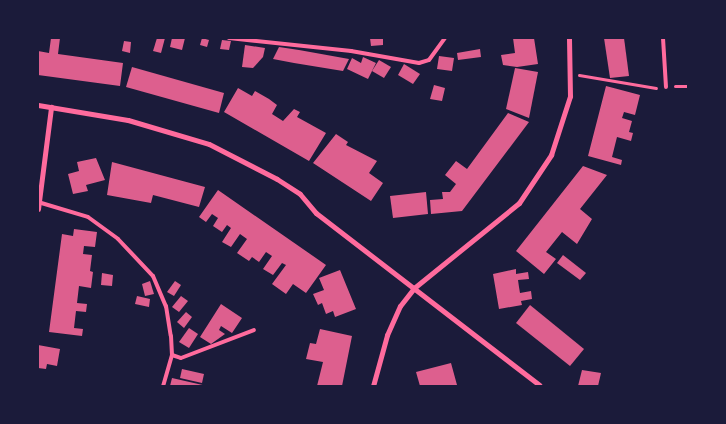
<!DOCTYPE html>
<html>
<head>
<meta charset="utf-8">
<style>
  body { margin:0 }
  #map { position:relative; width:726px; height:424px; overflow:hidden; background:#1b1b3a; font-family:Roboto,sans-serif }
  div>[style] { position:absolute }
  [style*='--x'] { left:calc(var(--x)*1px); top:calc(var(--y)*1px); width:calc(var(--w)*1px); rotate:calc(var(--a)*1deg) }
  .building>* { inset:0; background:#dd5f8e }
  .path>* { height:3px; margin:-1.5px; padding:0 1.5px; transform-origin:1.5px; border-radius:1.5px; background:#ff6b9d }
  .service>* { height:4px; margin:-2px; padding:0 2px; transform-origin:2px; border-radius:2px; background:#ff6b9d }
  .minor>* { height:5px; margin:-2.5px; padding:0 2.5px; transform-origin:2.5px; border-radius:2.5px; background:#ff6b9d }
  span { translate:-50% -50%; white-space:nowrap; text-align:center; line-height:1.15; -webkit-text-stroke:4px #1b1b3a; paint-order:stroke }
  .frame { position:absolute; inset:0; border:39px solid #1b1b3a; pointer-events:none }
</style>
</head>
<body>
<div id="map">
  <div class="building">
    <i style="clip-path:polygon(51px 38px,60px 38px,58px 54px,123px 63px,120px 86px,38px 75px,38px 51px,49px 53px)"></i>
    <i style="clip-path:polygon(157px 38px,165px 38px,161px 53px,153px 51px)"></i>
    <i style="clip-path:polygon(172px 38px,185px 38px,182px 50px,170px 47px)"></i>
    <i style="clip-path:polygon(202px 38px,209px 40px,207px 47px,200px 45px)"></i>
    <i style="clip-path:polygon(370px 38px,383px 38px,383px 45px,371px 46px)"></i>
    <i style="clip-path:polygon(513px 38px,534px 38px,538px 64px,517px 67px,503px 65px,501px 55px,515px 53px)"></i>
    <i style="clip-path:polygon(604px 38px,624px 38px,629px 76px,610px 78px)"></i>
    <i style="clip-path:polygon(222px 40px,231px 41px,229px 50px,220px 49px)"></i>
    <i style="clip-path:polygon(124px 41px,131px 42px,130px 53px,122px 51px)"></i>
    <i style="clip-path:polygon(245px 45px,265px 48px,263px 57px,253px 68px,242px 67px)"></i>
    <i style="clip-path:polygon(279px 47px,299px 50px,349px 59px,343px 71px,294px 63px,273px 59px)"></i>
    <i style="clip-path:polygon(480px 49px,481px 57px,458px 60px,457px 53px)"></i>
    <i style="clip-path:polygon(439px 56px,454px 58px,452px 71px,437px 69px)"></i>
    <i style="clip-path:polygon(363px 57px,376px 63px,368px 79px,347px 69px,352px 58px,361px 63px)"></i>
    <i style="clip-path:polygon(379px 60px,391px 67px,384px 78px,372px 71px)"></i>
    <i style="clip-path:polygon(404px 64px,420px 74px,413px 84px,398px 75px)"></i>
    <i style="clip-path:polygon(132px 67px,224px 93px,219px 113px,126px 87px)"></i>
    <i style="clip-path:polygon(515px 68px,538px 72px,529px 118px,506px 109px)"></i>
    <i style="clip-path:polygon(434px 85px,445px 88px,442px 101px,430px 99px)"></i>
    <i style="clip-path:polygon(606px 86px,640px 95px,635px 115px,624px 112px,622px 118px,632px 121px,629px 132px,633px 133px,631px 141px,617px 137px,612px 157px,622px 160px,621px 165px,588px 156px)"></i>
    <i style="clip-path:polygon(238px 88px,252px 96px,255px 91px,269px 99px,277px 105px,272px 114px,283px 121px,294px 109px,300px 112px,297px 117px,326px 133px,309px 161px,224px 112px)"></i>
    <i style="clip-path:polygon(508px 113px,529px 122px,462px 211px,431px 214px,430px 200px,443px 199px,442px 192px,450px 192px,456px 184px,445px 175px,456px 161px,467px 169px)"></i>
    <i style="clip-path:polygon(336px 134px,348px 142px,346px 145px,377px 161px,369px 173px,383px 183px,371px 201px,313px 163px)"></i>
    <i style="clip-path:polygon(96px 158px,105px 180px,86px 185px,88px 191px,73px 194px,68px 174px,79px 171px,77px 162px)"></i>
    <i style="clip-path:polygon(112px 162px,205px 187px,199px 207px,153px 195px,151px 203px,107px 195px)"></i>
    <i style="clip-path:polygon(583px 166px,607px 175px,580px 209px,592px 219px,577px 244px,562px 232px,546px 252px,556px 259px,544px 274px,516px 251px)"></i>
    <i style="clip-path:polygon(218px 190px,326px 265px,306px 293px,293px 284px,286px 294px,272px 284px,286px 265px,282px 263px,273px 275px,263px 269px,272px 256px,266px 252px,259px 262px,252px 257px,249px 261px,237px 253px,247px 239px,240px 234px,231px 247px,222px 242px,231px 228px,227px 225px,222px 232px,213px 226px,218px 218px,212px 214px,206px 222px,199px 217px)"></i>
    <i style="clip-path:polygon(426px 192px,428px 214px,393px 218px,390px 196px)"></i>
    <i style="clip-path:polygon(74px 229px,97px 232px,95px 247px,84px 246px,83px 254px,92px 255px,90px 271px,93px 272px,91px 288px,79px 286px,77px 303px,87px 304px,86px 312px,76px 311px,74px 328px,83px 329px,82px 336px,49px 332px,62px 234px,73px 236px)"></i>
    <i style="clip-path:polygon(563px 255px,586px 273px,580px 280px,557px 263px)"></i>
    <i style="clip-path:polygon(516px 269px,516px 274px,528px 272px,529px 279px,518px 280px,519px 287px,520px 293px,531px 291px,532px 299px,521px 301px,522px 305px,499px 309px,493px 274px)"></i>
    <i style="clip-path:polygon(340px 270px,356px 309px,335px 317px,333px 311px,326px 314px,322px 303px,318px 305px,313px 294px,324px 290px,319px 278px)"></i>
    <i style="clip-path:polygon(102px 273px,113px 275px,112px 286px,101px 285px)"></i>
    <i style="clip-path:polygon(150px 281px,154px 294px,145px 296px,142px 284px)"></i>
    <i style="clip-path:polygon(175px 281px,181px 285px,174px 296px,167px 292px)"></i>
    <i style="clip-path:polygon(137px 296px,150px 299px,149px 307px,135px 304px)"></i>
    <i style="clip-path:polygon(181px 296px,188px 301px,179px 312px,172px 307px)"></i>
    <i style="clip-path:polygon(221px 304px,242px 318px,232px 333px,221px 326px,219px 330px,225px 334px,211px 344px,200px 337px)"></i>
    <i style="clip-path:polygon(530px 305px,584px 349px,570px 366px,516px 323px)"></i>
    <i style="clip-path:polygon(186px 312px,192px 317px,184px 328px,177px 322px)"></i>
    <i style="clip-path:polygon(189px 328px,198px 334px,189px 348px,179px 342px)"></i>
    <i style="clip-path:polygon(320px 329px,352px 336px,342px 386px,317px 386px,323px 362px,306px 359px,310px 343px,316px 344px)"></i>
    <i style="clip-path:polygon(38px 345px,60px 349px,57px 366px,47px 364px,46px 369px,38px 368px)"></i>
    <i style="clip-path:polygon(451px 363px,457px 385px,420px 386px,416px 372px)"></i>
    <i style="clip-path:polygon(182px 369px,204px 374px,202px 383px,180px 378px)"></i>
    <i style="clip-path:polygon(582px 370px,601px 373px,598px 386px,578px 386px)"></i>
    <i style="clip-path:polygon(172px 378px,207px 386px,170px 386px)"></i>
  </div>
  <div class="path">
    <i style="--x:579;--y:75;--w:78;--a:9.6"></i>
    <i style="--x:675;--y:86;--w:13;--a:0"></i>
  </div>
  <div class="service">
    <i style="--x:229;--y:38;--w:123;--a:6.1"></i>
    <i style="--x:351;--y:51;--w:69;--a:10"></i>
    <i style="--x:419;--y:63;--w:10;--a:-17"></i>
    <i style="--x:429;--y:60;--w:27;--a:-54"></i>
    <i style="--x:663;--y:38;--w:49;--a:86.5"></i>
    <i style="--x:38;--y:202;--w:52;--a:16.7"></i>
    <i style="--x:88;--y:217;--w:37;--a:36"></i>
    <i style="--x:118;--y:239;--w:51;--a:46.6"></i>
    <i style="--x:153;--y:276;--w:33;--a:67"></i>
    <i style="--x:166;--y:306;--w:30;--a:81"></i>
    <i style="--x:171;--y:336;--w:19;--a:87"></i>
    <i style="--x:172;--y:355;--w:32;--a:106"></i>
    <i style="--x:172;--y:355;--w:9;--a:18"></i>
    <i style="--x:181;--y:358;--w:78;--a:-21"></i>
  </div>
  <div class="minor">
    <i style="--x:38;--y:105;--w:91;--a:9.5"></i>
    <i style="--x:128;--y:120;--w:84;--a:16.5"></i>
    <i style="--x:209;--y:144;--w:76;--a:27.2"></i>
    <i style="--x:277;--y:179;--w:27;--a:33"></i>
    <i style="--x:300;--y:194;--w:25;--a:50"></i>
    <i style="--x:316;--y:213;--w:282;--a:37.6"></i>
    <i style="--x:38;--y:209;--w:103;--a:-82.7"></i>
    <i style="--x:373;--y:386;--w:53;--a:-74.6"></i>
    <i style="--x:387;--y:335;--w:32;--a:-66"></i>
    <i style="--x:400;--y:306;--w:23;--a:-52"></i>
    <i style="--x:414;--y:288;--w:135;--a:-39"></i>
    <i style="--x:519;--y:203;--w:58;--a:-56.3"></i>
    <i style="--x:551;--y:155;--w:62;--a:-72.1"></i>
    <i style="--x:570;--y:96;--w:58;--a:-91"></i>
  </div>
  <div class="frame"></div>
</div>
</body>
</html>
